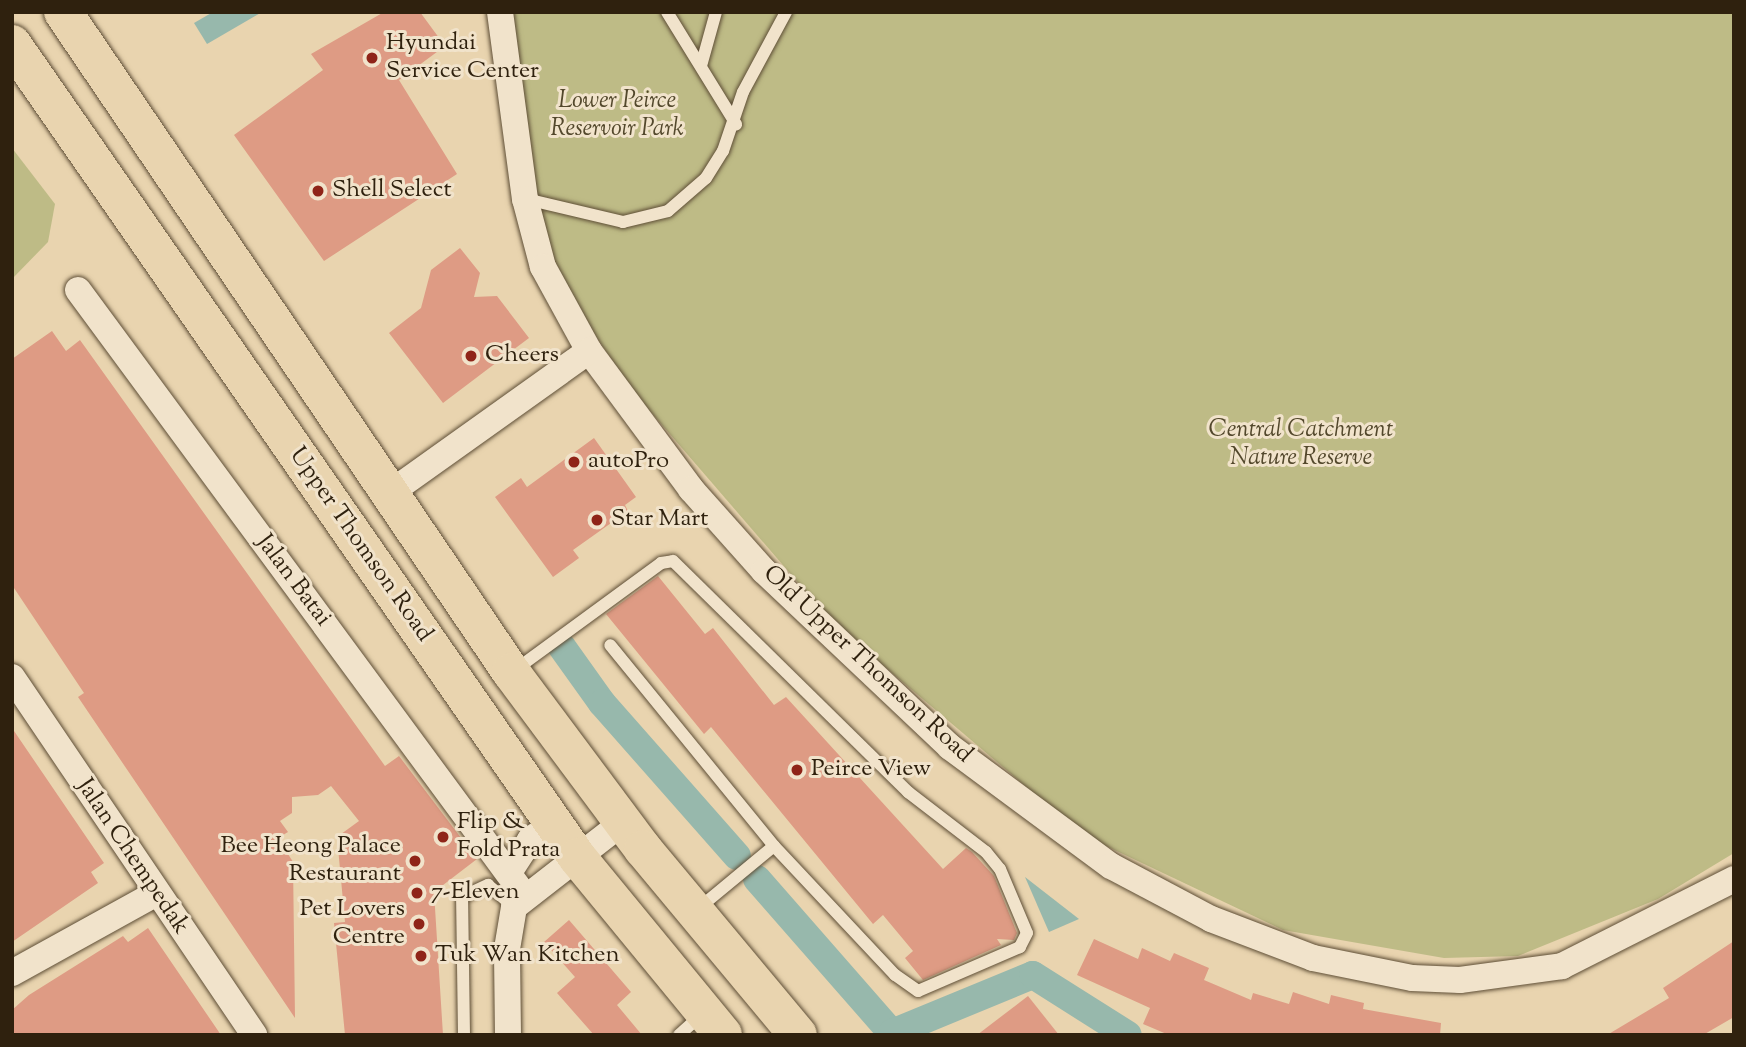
<!DOCTYPE html>
<html>
<head>
<meta charset="utf-8">
<style>
  body { margin:0 }
  #map { position:relative; width:1746px; height:1047px; overflow:hidden; background:#e9d4af; font-family:"Sorts Mill Goudy",serif }
  div>[style] { position:absolute }
  [style*='--x'] { left:calc(var(--x)*1px); top:calc(var(--y)*1px); width:calc(var(--w)*1px); rotate:calc(var(--a)*1deg) }
  .green>* { inset:0; background:#bebb86 }
  .water>* { inset:0; background:#97b8ac }
  .canal>* { height:28px; margin:-14px; padding:0 14px; transform-origin:14px; border-radius:14px; background:#97b8ac }
  .building>* { inset:0; background:#de9b84 }
  .roads { filter:drop-shadow(0 0 2px #5e4e36) drop-shadow(0 0 2px #5e4e36) }
  .service>* { height:12px; margin:-6px; padding:0 6px; transform-origin:6px; border-radius:6px; background:#f1e3cb }
  .minor>* { height:26px; margin:-13px; padding:0 13px; transform-origin:13px; border-radius:13px; background:#f1e3cb }
  .primary>* { height:38px; margin:-19px; padding:0 19px; transform-origin:19px; border-radius:19px; background:#e9d4af }
  .dots>* { width:19px; height:19px; translate:-50% -50%; box-sizing:border-box; border:4px solid #f1e3cb; border-radius:50% }
  span { translate:-50% -50%; white-space:nowrap; text-align:center; line-height:1.15; -webkit-text-stroke:6px #f1e3cb; paint-order:stroke }
  .poi-label { font-size:24px; color:#2f210e }
  .left { translate:0 -50%; text-align:left }
  .right { translate:-100% -50%; text-align:right }
  .park-label { font-size:24px; color:#53482c; font-style:italic }
  .street-label { font-size:24px; color:#2f210e }
  .frame { position:absolute; inset:0; border:14px solid #2f210e; pointer-events:none }
</style>
</head>
<body>
<div id="map">
  <div class="green">
    <i style="clip-path:polygon(499px 12px,1734px 12px,1734px 853px,1658px 899px,1518px 956px,1444px 958px,1283px 930px,1083px 835px,832px 622px,631px 389px,554px 273px)"></i>
    <i style="clip-path:polygon(12px 148px,55px 204px,48px 242px,12px 279px)"></i>
  </div>
  <div class="water">
    <i style="clip-path:polygon(213px 12px,262px 12px,207px 44px,194px 23px)"></i>
    <i style="clip-path:polygon(1025px 877px,1079px 919px,1049px 932px)"></i>
  </div>
  <div class="canal">
    <i style="--x:562;--y:647;--w:69;--a:54.5"></i>
    <i style="--x:602;--y:703;--w:204;--a:48.6"></i>
    <i style="--x:757;--y:879;--w:205;--a:48.8"></i>
    <i style="--x:892;--y:1033;--w:152;--a:-22.4"></i>
    <i style="--x:1033;--y:975;--w:112;--a:32.3"></i>
  </div>
  <div class="building">
    <i style="clip-path:polygon(384px 12px,420px 12px,445px 46px,399px 80px,457px 174px,324px 261px,234px 135px,323px 70px,311px 54px)"></i>
    <i style="clip-path:polygon(460px 248px,480px 273px,474px 297px,497px 296px,529px 338px,443px 403px,389px 333px,421px 308px,431px 270px)"></i>
    <i style="clip-path:polygon(52px 331px,66px 351px,80px 340px,385px 766px,399px 756px,477px 859px,434px 892px,443px 1035px,345px 1035px,334px 923px,345px 922px,337px 837px,359px 821px,331px 786px,318px 795px,292px 797px,292px 813px,280px 821px,288px 832px,278px 838px,293px 862px,295px 1018px,78px 697px,84px 693px,12px 585px,12px 359px)"></i>
    <i style="clip-path:polygon(594px 438px,636px 497px,625px 505px,628px 511px,573px 550px,579px 558px,553px 577px,495px 497px,521px 478px,527px 487px)"></i>
    <i style="clip-path:polygon(658px 576px,705px 634px,713px 628px,774px 705px,786px 697px,943px 869px,966px 848px,972px 852px,994px 876px,1017px 933px,1014px 940px,997px 939px,1001px 945px,923px 980px,905px 958px,913px 951px,883px 915px,873px 924px,711px 727px,704px 734px,606px 614px)"></i>
    <i style="clip-path:polygon(12px 728px,104px 863px,91px 872px,98px 883px,12px 942px)"></i>
    <i style="clip-path:polygon(569px 920px,631px 992px,617px 1005px,642px 1035px,594px 1035px,557px 993px,575px 977px,544px 942px)"></i>
    <i style="clip-path:polygon(148px 928px,221px 1035px,12px 1035px,12px 1010px,29px 995px,123px 936px,128px 942px)"></i>
    <i style="clip-path:polygon(1094px 939px,1138px 959px,1142px 948px,1170px 961px,1174px 953px,1209px 968px,1204px 980px,1251px 1000px,1253px 993px,1289px 1004px,1293px 992px,1329px 1004px,1331px 995px,1364px 1003px,1363px 1009px,1441px 1023px,1440px 1035px,1169px 1035px,1143px 1024px,1150px 1008px,1077px 975px)"></i>
    <i style="clip-path:polygon(1734px 941px,1734px 1017px,1703px 1035px,1607px 1035px,1669px 998px,1663px 988px)"></i>
    <i style="clip-path:polygon(1028px 996px,1059px 1035px,977px 1035px)"></i>
  </div>
  <div class="roads">
    <div class="service">
      <i style="--x:667;--y:12;--w:132;--a:58.4"></i>
      <i style="--x:701;--y:66;--w:56;--a:-74.5"></i>
      <i style="--x:526;--y:199;--w:100;--a:13.3"></i>
      <i style="--x:623;--y:222;--w:46;--a:-13.7"></i>
      <i style="--x:668;--y:211;--w:50;--a:-41"></i>
      <i style="--x:706;--y:178;--w:32;--a:-58"></i>
      <i style="--x:723;--y:151;--w:62;--a:-71.3"></i>
      <i style="--x:743;--y:92;--w:91;--a:-61.7"></i>
      <i style="--x:515;--y:670;--w:181;--a:-36.2"></i>
      <i style="--x:661;--y:563;--w:12;--a:-9"></i>
      <i style="--x:673;--y:561;--w:330;--a:44.5"></i>
      <i style="--x:908;--y:792;--w:98;--a:37.6"></i>
      <i style="--x:986;--y:852;--w:22;--a:51"></i>
      <i style="--x:1000;--y:869;--w:69;--a:67.1"></i>
      <i style="--x:1027;--y:933;--w:16;--a:117"></i>
      <i style="--x:1020;--y:947;--w:111;--a:156.7"></i>
      <i style="--x:918;--y:991;--w:28;--a:-145"></i>
      <i style="--x:895;--y:975;--w:177;--a:-133.2"></i>
      <i style="--x:774;--y:846;--w:259;--a:-129.2"></i>
      <i style="--x:699;--y:908;--w:97;--a:-39.6"></i>
      <i style="--x:464;--y:1035;--w:138;--a:-90.8"></i>
      <i style="--x:462;--y:897;--w:29;--a:-25"></i>
      <i style="--x:488;--y:885;--w:34;--a:40"></i>
      <i style="--x:679;--y:1035;--w:31;--a:-42"></i>
    </div>
    <div class="minor">
      <i style="--x:500;--y:12;--w:189;--a:82.4"></i>
      <i style="--x:525;--y:199;--w:70;--a:75.2"></i>
      <i style="--x:543;--y:267;--w:96;--a:61.3"></i>
      <i style="--x:589;--y:351;--w:172;--a:53.5"></i>
      <i style="--x:691;--y:489;--w:110;--a:48.3"></i>
      <i style="--x:764;--y:571;--w:256;--a:43.4"></i>
      <i style="--x:950;--y:747;--w:200;--a:36.5"></i>
      <i style="--x:1111;--y:866;--w:113;--a:27.9"></i>
      <i style="--x:1211;--y:919;--w:109;--a:20.9"></i>
      <i style="--x:1313;--y:958;--w:101;--a:11.4"></i>
      <i style="--x:1412;--y:978;--w:48;--a:2.4"></i>
      <i style="--x:1460;--y:980;--w:103;--a:-7.8"></i>
      <i style="--x:1562;--y:966;--w:193;--a:-26.8"></i>
      <i style="--x:78;--y:290;--w:752;--a:53.6"></i>
      <i style="--x:387;--y:495;--w:248;--a:-35.5"></i>
      <i style="--x:12;--y:677;--w:432;--a:55.9"></i>
      <i style="--x:510;--y:871;--w:37;--a:-57"></i>
      <i style="--x:530;--y:840;--w:29;--a:-35"></i>
      <i style="--x:12;--y:973;--w:163;--a:-28.9"></i>
      <i style="--x:508;--y:1035;--w:86;--a:-90.7"></i>
      <i style="--x:507;--y:949;--w:43;--a:-80.5"></i>
      <i style="--x:514;--y:907;--w:138;--a:-37.9"></i>
    </div>
    <div class="primary">
      <i style="--x:63;--y:12;--w:798;--a:55.83"></i>
      <i style="--x:511;--y:672;--w:221;--a:53.3"></i>
      <i style="--x:643;--y:849;--w:242;--a:50.2"></i>
      <i style="--x:12;--y:44;--w:990;--a:55.2"></i>
      <i style="--x:577;--y:857;--w:230;--a:50.6"></i>
    </div>
  </div>
  <div class="dots">
    <i style="left:372px;top:58px;background:#8f2418"></i>
    <i style="left:318px;top:191px;background:#8f2418"></i>
    <i style="left:471px;top:356px;background:#8f2418"></i>
    <i style="left:574px;top:462px;background:#8f2418"></i>
    <i style="left:597px;top:520px;background:#8f2418"></i>
    <i style="left:797px;top:770px;background:#8f2418"></i>
    <i style="left:443px;top:837px;background:#8f2418"></i>
    <i style="left:415px;top:861px;background:#8f2418"></i>
    <i style="left:417px;top:893px;background:#8f2418"></i>
    <i style="left:419px;top:924px;background:#8f2418"></i>
    <i style="left:421px;top:956px;background:#8f2418"></i>
  </div>
  <div class="poi-label">
    <span class="left" style="left:386px;top:58px">Hyundai<br>Service Center</span>
    <span class="left" style="left:332px;top:191px">Shell Select</span>
    <span class="left" style="left:485px;top:356px">Cheers</span>
    <span class="left" style="left:588px;top:462px">autoPro</span>
    <span class="left" style="left:611px;top:520px">Star Mart</span>
    <span class="left" style="left:811px;top:770px">Peirce View</span>
    <span class="left" style="left:457px;top:837px">Flip &amp;<br>Fold Prata</span>
    <span class="right" style="left:401px;top:861px">Bee Heong Palace<br>Restaurant</span>
    <span class="left" style="left:431px;top:893px">7-Eleven</span>
    <span class="right" style="left:405px;top:924px">Pet Lovers<br>Centre</span>
    <span class="left" style="left:435px;top:956px">Tuk Wan Kitchen</span>
  </div>
  <div class="park-label">
    <span style="left:617px;top:116px">Lower Peirce<br>Reservoir Park</span>
    <span style="left:1301px;top:445px">Central Catchment<br>Nature Reserve</span>
  </div>
  <div class="street-label">
    <span style="left:360px;top:545px;rotate:55deg">Upper Thomson Road</span>
    <span style="left:293px;top:581px;rotate:53deg">Jalan Batai</span>
    <span style="left:867px;top:665px;rotate:43deg">Old Upper Thomson Road</span>
    <span style="left:132px;top:857px;rotate:56deg">Jalan Chempedak</span>
  </div>
  <div class="frame"></div>
</div>
</body>
</html>
